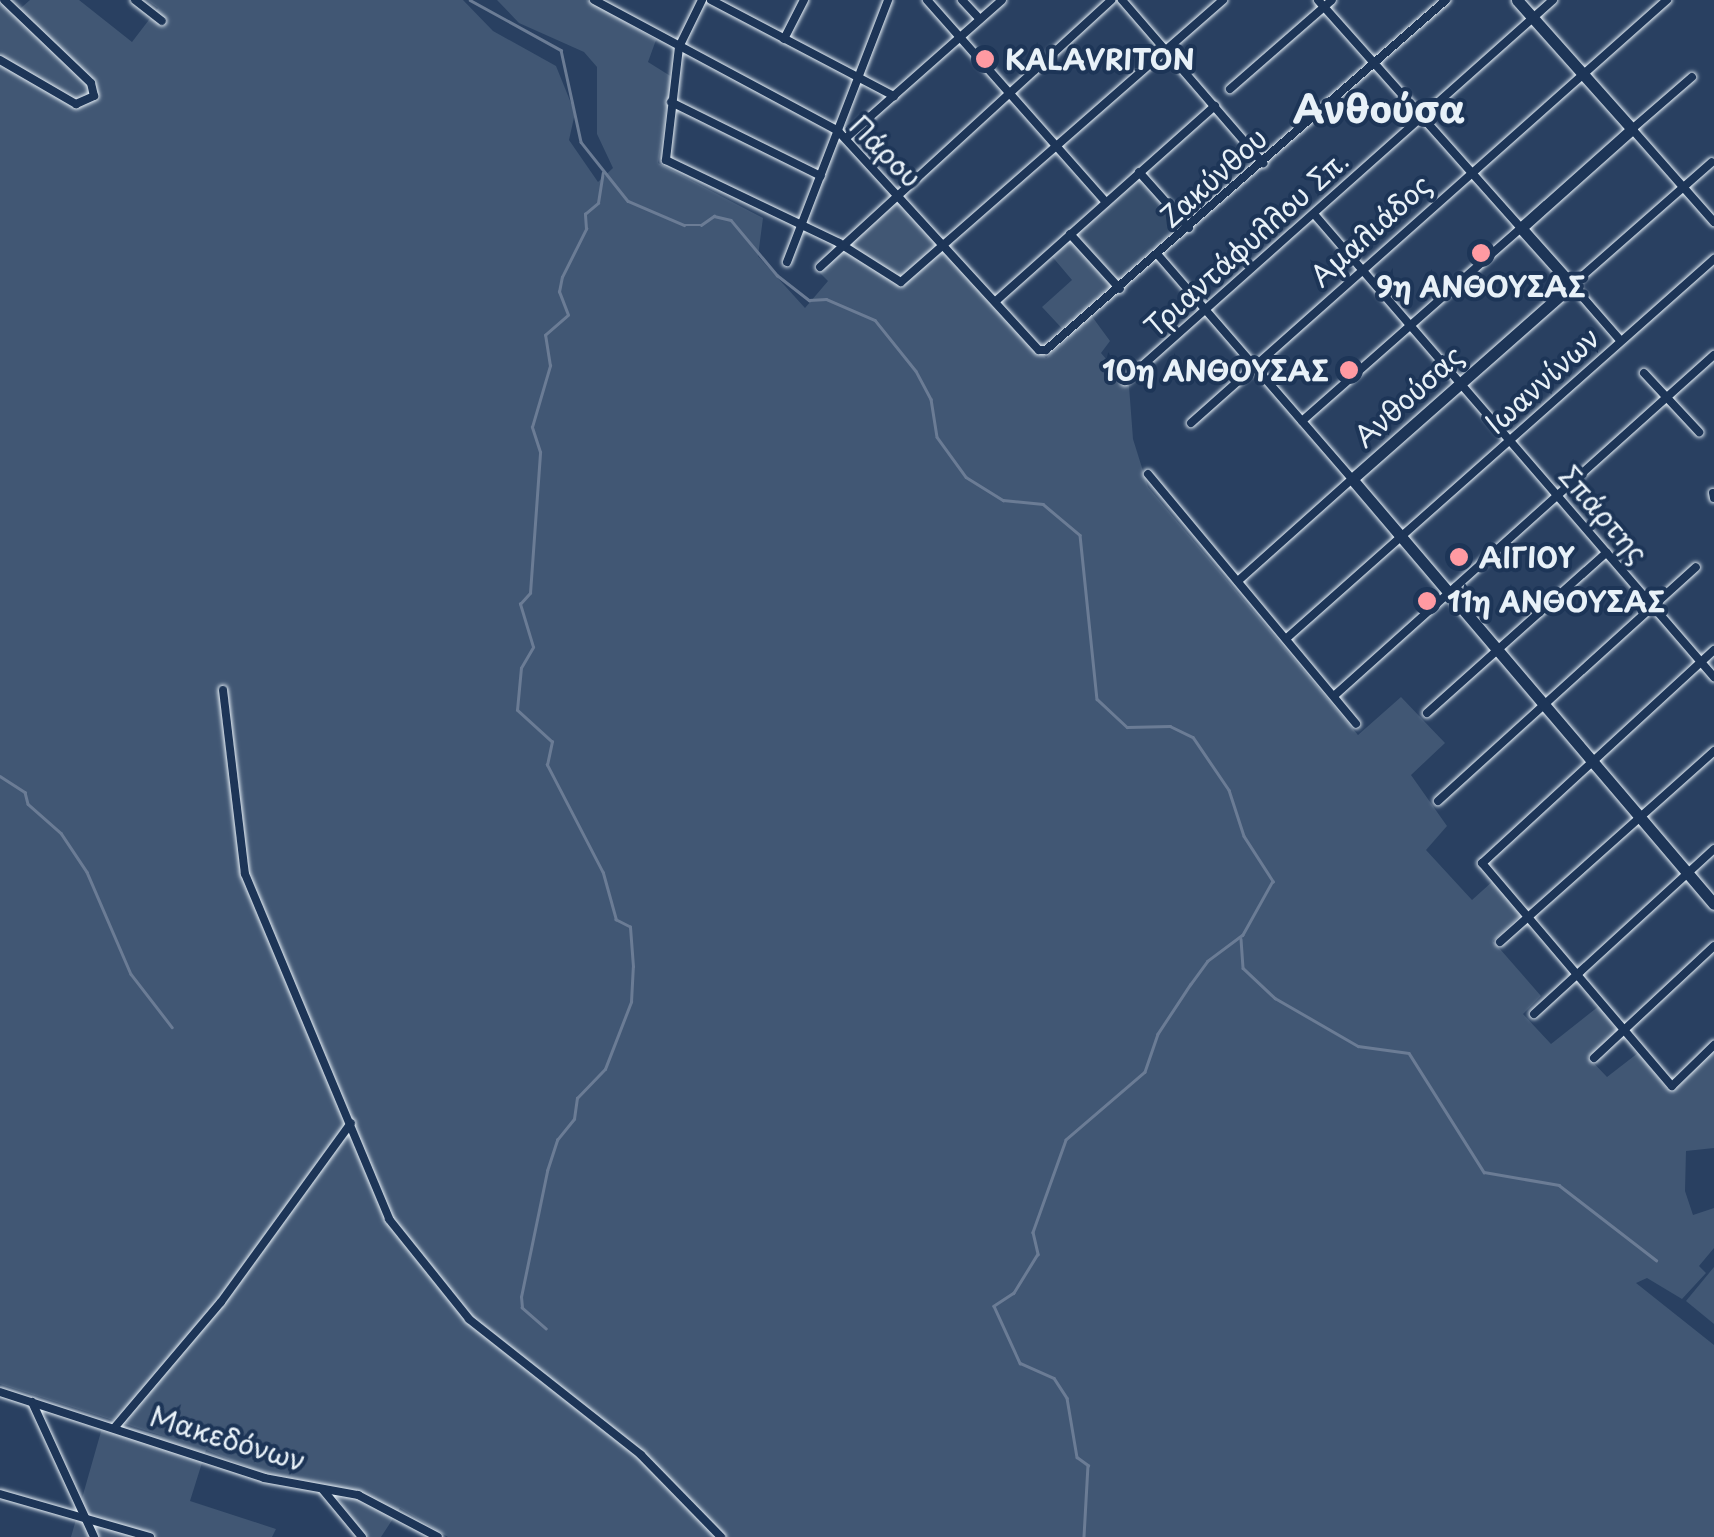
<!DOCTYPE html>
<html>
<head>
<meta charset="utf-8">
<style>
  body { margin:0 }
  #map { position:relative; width:1714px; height:1537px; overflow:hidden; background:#294061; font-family:"Playpen Sans",sans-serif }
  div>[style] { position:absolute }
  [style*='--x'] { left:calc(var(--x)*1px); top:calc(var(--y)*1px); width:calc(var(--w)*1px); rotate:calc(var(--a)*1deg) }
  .built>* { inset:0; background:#364d6b }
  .green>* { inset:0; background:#415774 }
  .stream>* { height:2.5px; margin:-1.25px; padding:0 1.25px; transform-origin:1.25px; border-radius:1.25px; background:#6b7c95 }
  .roads { filter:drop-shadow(0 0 2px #e8f1f8) drop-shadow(0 0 2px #e8f1f8) }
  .street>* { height:8px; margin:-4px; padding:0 4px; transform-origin:4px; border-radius:4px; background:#1d3557 }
  .secondary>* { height:11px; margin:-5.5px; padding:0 5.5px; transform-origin:5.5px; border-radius:5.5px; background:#1d3557 }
  .dots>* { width:28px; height:28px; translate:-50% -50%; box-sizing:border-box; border:5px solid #1d3557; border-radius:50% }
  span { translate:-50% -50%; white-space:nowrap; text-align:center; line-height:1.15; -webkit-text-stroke:8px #1d3557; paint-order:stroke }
  .poi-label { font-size:28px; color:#e8f1f8; font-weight:700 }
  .left { translate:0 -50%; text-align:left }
  .right { translate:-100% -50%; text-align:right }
  .street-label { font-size:28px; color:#e8f1f8 }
  .district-label { font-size:38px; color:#e8f1f8; font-weight:700 }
</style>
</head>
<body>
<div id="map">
  <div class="built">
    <i style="clip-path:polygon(1140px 178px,1182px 225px,1119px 281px,1077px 234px)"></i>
  </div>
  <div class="green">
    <i style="clip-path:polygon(0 0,13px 15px,30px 0,79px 0,132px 42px,158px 8px,147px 0,463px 0,493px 31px,556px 66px,575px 113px,569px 140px,598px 182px,613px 168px,597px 134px,597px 67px,584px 52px,519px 23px,497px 0,587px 0,656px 40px,648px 62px,672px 77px,658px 163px,763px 218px,758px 256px,805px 308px,828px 281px,819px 272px,896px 197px,1046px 358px,1070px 337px,1042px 307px,1072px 280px,1050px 254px,1068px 237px,1113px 286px,1088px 311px,1110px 341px,1101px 353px,1129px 386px,1133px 439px,1148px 487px,1358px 735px,1401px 697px,1445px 743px,1411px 775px,1447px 826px,1426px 850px,1472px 900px,1493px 881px,1521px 915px,1493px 941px,1541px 996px,1523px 1014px,1551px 1044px,1599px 1006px,1619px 1033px,1588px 1057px,1607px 1077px,1638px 1053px,1667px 1089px,1676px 1089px,1714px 1050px,1714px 1148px,1686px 1151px,1685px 1191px,1693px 1215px,1714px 1208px,1714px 1248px,1699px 1266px,1706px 1273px,1682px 1299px,1647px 1278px,1636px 1283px,1714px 1345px,1714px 1537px,448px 1537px,400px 1508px,381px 1537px,367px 1537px,328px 1486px,268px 1475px,206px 1450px,190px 1501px,276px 1529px,272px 1537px,71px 1537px,104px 1421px,169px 1438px,0 1384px)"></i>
    <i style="clip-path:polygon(1714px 1267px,1714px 1324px,1686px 1301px)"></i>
  </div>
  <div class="stream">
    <i style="--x:470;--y:0;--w:104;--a:28.8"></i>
    <i style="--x:561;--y:50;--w:94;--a:77.7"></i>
    <i style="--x:581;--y:142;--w:75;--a:51.5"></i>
    <i style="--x:628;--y:201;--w:61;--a:23.2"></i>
    <i style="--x:684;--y:225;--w:17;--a:0"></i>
    <i style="--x:701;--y:225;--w:16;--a:-35"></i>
    <i style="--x:714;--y:216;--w:17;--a:13"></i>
    <i style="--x:731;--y:220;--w:72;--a:50.1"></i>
    <i style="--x:777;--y:275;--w:41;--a:38"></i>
    <i style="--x:809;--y:300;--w:17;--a:-3"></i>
    <i style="--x:826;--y:299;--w:53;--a:23.2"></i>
    <i style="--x:875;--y:320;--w:65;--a:51.2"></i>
    <i style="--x:916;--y:371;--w:32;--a:62"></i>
    <i style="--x:931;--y:399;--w:38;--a:81"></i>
    <i style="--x:937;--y:437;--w:49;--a:54.1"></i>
    <i style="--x:966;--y:477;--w:44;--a:31.9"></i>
    <i style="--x:1003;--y:500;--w:40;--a:5.7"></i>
    <i style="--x:1043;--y:504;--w:48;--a:40"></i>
    <i style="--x:1080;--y:535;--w:165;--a:84.1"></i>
    <i style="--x:1097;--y:699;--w:41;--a:43"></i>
    <i style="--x:1127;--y:727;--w:43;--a:-1.3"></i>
    <i style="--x:1170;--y:726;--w:25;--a:26"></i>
    <i style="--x:1193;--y:737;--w:64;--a:55.8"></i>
    <i style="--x:1229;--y:790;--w:48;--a:71.9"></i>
    <i style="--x:1244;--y:836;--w:54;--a:57.2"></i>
    <i style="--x:1273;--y:881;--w:62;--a:119.1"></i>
    <i style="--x:1243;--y:935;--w:44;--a:143.4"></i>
    <i style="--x:1208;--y:961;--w:29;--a:126"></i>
    <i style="--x:1191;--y:984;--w:60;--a:123.4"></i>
    <i style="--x:1158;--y:1034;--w:40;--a:108.9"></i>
    <i style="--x:1145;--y:1072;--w:104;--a:139.3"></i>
    <i style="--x:1066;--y:1140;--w:98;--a:109.7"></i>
    <i style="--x:1033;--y:1232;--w:23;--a:77"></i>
    <i style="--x:1038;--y:1254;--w:46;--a:121.6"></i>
    <i style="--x:1014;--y:1293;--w:24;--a:147"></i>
    <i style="--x:994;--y:1306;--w:63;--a:65.5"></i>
    <i style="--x:1020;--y:1363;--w:37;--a:24"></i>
    <i style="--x:1054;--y:1378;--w:24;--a:57"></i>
    <i style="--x:1067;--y:1398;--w:60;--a:80.4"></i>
    <i style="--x:1077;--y:1457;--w:14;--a:36"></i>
    <i style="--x:1088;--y:1465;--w:72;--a:93.2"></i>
    <i style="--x:0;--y:776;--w:30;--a:33"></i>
    <i style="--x:25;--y:792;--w:12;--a:76"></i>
    <i style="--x:28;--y:804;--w:44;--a:41.3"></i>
    <i style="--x:61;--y:833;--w:47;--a:56.3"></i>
    <i style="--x:87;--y:872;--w:111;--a:66.7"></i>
    <i style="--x:131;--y:974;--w:67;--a:52.3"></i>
    <i style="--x:1241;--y:939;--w:29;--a:86"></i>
    <i style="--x:1243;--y:968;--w:44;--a:43.2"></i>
    <i style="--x:1275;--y:998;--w:96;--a:30"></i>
    <i style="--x:1358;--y:1046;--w:51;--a:7.8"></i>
    <i style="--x:1409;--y:1053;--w:141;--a:57.8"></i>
    <i style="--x:1484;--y:1172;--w:76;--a:9.8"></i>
    <i style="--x:1559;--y:1185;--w:123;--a:37.7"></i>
    <i style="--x:546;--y:1329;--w:32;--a:-139"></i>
    <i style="--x:522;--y:1308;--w:11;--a:-95"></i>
    <i style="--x:521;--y:1297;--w:129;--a:-78.3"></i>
    <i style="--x:547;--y:1171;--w:33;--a:-72"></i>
    <i style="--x:557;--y:1140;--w:27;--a:-51"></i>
    <i style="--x:574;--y:1119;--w:21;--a:-82"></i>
    <i style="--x:577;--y:1098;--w:40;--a:-46"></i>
    <i style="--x:605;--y:1069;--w:72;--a:-68.8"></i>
    <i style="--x:631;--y:1002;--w:35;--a:-87"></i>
    <i style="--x:633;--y:967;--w:40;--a:-94.3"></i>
    <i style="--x:630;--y:927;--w:16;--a:-153"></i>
    <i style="--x:616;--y:920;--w:49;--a:-105.5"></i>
    <i style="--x:603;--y:873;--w:122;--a:-117.4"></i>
    <i style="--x:547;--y:765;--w:24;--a:-78"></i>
    <i style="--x:552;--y:742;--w:47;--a:-137.6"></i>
    <i style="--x:517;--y:710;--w:42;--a:-84.6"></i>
    <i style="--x:521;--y:668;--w:24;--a:-60"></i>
    <i style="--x:533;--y:647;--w:45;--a:-106.8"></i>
    <i style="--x:520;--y:604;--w:15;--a:-48"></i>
    <i style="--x:530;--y:593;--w:141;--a:-85.9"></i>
    <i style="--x:540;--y:452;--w:26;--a:-108"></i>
    <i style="--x:532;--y:427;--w:64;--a:-73.6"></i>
    <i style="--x:550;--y:366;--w:31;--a:-99"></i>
    <i style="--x:545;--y:335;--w:30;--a:-41"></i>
    <i style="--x:568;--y:315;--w:25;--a:-111"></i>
    <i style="--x:559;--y:292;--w:15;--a:-79"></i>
    <i style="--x:562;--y:277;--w:54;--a:-63.4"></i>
    <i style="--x:586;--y:229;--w:15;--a:-94"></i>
    <i style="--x:585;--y:214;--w:17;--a:-40"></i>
    <i style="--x:598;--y:203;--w:30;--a:-81"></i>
  </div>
  <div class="roads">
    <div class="street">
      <i style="--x:135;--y:0;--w:34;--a:38"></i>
      <i style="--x:594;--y:0;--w:277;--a:28.2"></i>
      <i style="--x:838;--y:131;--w:297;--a:47.5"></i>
      <i style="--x:1039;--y:350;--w:7;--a:0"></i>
      <i style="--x:1046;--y:350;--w:532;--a:-41.19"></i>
      <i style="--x:702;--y:0;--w:52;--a:116.1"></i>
      <i style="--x:679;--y:47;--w:114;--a:96.6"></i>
      <i style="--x:666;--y:160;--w:192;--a:25.6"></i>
      <i style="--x:839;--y:243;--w:73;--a:32.2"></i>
      <i style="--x:901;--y:282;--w:428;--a:-41.2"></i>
      <i style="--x:711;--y:0;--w:207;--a:27.7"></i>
      <i style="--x:927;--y:0;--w:270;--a:48.5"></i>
      <i style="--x:962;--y:0;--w:26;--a:47"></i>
      <i style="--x:1122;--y:0;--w:216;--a:49.1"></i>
      <i style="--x:784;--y:39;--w:44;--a:-62.9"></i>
      <i style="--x:0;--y:60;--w:88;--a:30.1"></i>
      <i style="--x:76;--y:104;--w:20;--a:-24"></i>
      <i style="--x:94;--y:96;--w:13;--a:-103"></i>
      <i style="--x:91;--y:83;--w:120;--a:-136.3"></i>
      <i style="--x:1692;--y:77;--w:79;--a:139.1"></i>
      <i style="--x:1632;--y:129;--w:124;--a:48.6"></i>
      <i style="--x:1230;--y:89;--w:135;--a:-41.1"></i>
      <i style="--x:671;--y:102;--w:167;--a:26.3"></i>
      <i style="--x:846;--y:138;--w:208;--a:-41.5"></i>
      <i style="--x:1139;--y:172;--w:75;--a:48.2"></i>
      <i style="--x:1314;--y:214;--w:612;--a:49.18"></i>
      <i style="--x:1070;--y:234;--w:74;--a:47.7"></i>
      <i style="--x:1158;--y:255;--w:296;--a:49.1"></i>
      <i style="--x:1352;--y:479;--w:153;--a:138.2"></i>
      <i style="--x:787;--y:262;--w:281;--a:-68.9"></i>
      <i style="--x:820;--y:267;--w:395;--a:-42.5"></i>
      <i style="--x:997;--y:300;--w:292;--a:-41.7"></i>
      <i style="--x:1620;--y:340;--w:73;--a:-131.1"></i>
      <i style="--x:1572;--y:285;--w:186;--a:-41.3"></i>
      <i style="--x:1644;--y:373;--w:81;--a:47"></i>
      <i style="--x:1125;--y:381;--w:573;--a:-41.68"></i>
      <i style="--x:1302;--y:421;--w:292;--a:-41.4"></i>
      <i style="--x:1521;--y:228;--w:305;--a:-131.7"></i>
      <i style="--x:1191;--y:423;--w:637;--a:-41.63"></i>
      <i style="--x:1148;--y:474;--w:325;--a:50.2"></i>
      <i style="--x:1713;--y:493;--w:5;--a:79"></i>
      <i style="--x:1288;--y:637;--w:570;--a:-41.58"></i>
      <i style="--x:1714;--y:650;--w:315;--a:137.4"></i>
      <i style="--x:1482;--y:863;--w:293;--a:49.6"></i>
      <i style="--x:1672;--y:1086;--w:59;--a:-44.3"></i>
      <i style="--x:223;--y:690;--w:185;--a:83.2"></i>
      <i style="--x:245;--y:874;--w:374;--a:67.3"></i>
      <i style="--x:389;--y:1219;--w:128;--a:51.3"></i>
      <i style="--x:469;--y:1319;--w:219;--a:38.3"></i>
      <i style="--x:641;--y:1455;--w:115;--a:45.7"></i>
      <i style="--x:1335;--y:695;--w:509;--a:-41.9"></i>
      <i style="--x:1427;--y:713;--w:241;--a:-41.8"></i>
      <i style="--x:1438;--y:801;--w:348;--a:-42.2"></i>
      <i style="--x:1500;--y:942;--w:287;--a:-41.7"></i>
      <i style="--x:1534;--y:1014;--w:244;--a:-42.5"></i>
      <i style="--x:1594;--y:1058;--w:164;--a:-43"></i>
      <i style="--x:0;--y:1392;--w:278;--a:18"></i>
      <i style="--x:264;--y:1478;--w:96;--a:10.3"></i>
      <i style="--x:358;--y:1495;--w:90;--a:27.7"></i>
      <i style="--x:32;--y:1402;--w:149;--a:65.3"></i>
      <i style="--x:115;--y:1427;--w:164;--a:-49.7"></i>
      <i style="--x:221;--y:1302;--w:221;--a:-54"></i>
      <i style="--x:323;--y:1490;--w:61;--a:50.3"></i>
      <i style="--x:0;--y:1494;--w:156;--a:16"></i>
    </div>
    <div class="secondary">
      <i style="--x:1517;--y:0;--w:173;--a:48.3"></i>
      <i style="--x:1632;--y:129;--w:149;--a:138.3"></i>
      <i style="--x:1521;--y:228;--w:76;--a:48.2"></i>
      <i style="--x:1572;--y:285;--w:293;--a:138.6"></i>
      <i style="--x:1352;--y:479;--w:558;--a:49.58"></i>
    </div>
  </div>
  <div class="dots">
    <i style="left:985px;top:59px;background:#ff9aa2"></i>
    <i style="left:1481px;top:253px;background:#ff9aa2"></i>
    <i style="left:1349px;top:370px;background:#ff9aa2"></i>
    <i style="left:1459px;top:557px;background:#ff9aa2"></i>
    <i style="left:1427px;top:601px;background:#ff9aa2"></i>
  </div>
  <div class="poi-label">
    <span class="left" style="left:1005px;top:59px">KALAVRITON</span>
    <span style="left:1481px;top:286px">9η ΑΝΘΟΥΣΑΣ</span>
    <span class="right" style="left:1329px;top:370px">10η ΑΝΘΟΥΣΑΣ</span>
    <span class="left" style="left:1479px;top:557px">ΑΙΓΙΟΥ</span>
    <span class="left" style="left:1447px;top:601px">11η ΑΝΘΟΥΣΑΣ</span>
  </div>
  <div class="street-label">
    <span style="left:886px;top:151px;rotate:45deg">Πάρου</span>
    <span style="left:1213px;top:177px;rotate:-42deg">Ζακύνθου</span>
    <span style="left:1370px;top:230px;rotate:-42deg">Αμαλιάδος</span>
    <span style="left:1246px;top:243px;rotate:-42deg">Τριαντάφυλλου Σπ.</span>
    <span style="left:1542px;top:380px;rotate:-42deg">Ιωαννίνων</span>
    <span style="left:1408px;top:396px;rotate:-42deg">Ανθούσας</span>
    <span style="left:1604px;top:514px;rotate:49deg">Σπάρτης</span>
    <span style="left:228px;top:1438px;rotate:17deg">Μακεδόνων</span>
  </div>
  <div class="district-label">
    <span style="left:1379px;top:108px">Ανθούσα</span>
  </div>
</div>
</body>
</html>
